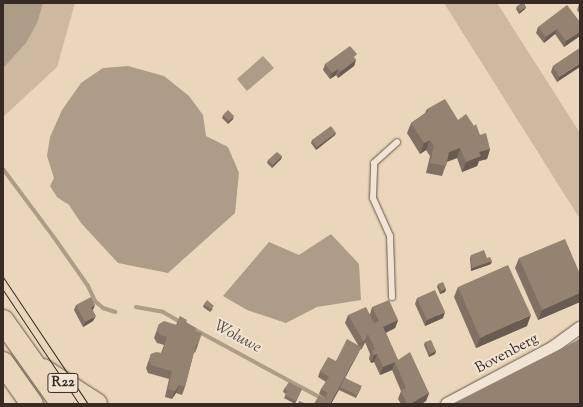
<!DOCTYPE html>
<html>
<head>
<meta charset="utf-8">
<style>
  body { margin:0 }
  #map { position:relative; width:583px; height:407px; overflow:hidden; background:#ead6ba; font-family:"Sorts Mill Goudy",serif }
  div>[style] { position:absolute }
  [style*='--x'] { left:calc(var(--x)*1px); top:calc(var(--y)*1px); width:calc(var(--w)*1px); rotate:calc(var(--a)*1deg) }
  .green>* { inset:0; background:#ccb9a0 }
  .water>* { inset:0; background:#ad9c87 }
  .stream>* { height:4px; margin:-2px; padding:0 2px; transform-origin:2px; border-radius:2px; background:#ad9c87 }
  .roads { filter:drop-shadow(0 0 1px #64554a) drop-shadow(0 0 1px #64554a) }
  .lane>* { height:6px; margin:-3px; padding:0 3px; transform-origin:3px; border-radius:3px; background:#f1e4d2 }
  .street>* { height:12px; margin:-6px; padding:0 6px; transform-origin:6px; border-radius:6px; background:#f1e4d2 }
  .highway>* { height:22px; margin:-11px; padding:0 11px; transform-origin:11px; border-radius:11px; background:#ead6ba }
  .tram>* { height:1px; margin:-0.5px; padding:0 0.5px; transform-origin:0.5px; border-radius:0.5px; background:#382a24 }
  .wall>* { inset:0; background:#807162 }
  .shaded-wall>* { inset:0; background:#685c50 }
  .building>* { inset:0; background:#958372 }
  span { translate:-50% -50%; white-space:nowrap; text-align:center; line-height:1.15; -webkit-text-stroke:4px #f1e4d2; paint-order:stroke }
  .shield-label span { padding:1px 3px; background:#f1e4d2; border:1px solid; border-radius:3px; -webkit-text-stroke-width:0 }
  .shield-label { font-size:14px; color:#382a24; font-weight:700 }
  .street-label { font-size:15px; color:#382a24 }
  .water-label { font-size:16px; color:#5b4c42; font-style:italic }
  .frame { position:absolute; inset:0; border:4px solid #382a24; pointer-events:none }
</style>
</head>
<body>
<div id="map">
  <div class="green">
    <i style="clip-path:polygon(3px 3px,75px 3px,57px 67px,3px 117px)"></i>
    <i style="clip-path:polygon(444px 3px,497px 3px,580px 133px,580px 219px)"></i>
  </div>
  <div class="water">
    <i style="clip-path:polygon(3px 3px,43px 3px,37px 23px,26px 43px,3px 68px)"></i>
    <i style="clip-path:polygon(263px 56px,274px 68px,247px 91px,237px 79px)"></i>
    <i style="clip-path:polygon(128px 66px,164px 76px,189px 96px,203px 115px,206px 136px,228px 147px,239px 173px,235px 213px,168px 273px,118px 263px,81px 223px,69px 205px,57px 197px,50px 186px,54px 178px,47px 156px,50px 137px,62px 110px,81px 83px,103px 68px)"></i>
    <i style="clip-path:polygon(331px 234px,359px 264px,361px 300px,317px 307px,286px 323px,247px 310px,223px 296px,269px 242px,299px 255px)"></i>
  </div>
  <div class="stream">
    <i style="--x:3;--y:169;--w:84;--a:53.3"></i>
    <i style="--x:53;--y:236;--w:61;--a:55"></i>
    <i style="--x:88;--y:286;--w:17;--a:65"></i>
    <i style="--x:95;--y:301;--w:11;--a:41"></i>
    <i style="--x:103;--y:308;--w:13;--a:18"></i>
    <i style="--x:136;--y:307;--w:27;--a:10"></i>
    <i style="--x:163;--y:312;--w:22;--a:30"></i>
    <i style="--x:192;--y:328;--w:149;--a:28.5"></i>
  </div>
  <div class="roads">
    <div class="lane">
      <i style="--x:392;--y:297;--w:61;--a:-91.9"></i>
      <i style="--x:390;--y:236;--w:42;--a:-114.1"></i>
      <i style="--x:373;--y:198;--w:35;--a:-88"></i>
      <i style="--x:374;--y:163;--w:31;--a:-42"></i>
    </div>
    <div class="street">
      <i style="--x:447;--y:404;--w:119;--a:-28.1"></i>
      <i style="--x:552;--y:348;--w:34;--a:-36"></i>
    </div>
    <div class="highway">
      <i style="--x:3;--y:321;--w:102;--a:54.6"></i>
      <i style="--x:3;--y:363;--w:50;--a:54.7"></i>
      <i style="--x:43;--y:370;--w:63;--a:32.7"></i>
    </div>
  </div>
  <div class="tram">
    <i style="--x:3;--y:277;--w:153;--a:56.2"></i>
    <i style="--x:3;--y:290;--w:137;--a:56.3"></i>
  </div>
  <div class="wall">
    <i style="clip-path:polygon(579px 4px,580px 4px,580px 12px,579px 13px,577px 10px)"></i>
    <i style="clip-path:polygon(517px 6px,526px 7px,525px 9px,519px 14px,516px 9px)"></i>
    <i style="clip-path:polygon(580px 22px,580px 36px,564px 47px,555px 34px,544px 43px,536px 33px,538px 27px)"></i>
    <i style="clip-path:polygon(580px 48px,557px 82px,551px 72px,553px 66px)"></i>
    <i style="clip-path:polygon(356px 59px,354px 66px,338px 78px,336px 75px,330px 79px,323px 70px,325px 64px)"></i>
    <i style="clip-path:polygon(427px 109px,458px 120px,480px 135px,490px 149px,487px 159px,479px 161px,477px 166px,462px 172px,457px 158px,447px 162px,442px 176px,426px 173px,430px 156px,426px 150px,420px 154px,407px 133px,411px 123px,425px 113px)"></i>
    <i style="clip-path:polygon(223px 115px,233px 119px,228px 124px,222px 118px)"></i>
    <i style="clip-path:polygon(336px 133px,335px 135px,316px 150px,311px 143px,312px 140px)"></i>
    <i style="clip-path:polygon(282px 156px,281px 159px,272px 168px,267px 163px,268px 160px)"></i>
    <i style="clip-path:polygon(471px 255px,487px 258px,491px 264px,471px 271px,470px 258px)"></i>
    <i style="clip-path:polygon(519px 258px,580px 274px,580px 302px,538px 320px,515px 268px)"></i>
    <i style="clip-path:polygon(438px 284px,446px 289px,445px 292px,440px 294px,437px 287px)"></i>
    <i style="clip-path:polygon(458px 287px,527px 326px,476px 348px,454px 297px)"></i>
    <i style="clip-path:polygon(417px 298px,443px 318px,425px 326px,415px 304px)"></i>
    <i style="clip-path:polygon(204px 304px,213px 309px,210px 312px,203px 307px)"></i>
    <i style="clip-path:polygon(76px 305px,93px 310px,93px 321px,83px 327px,74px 310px)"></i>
    <i style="clip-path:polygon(372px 307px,398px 320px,395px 328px,386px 333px,398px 360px,429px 393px,426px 401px,421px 404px,401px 404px,398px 399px,401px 391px,392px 370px,380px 375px,374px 362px,371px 363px,369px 359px,370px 354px,365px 342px,361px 350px,360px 349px,345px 378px,361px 388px,356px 398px,339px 390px,331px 404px,325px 399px,325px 398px,319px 394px,321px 389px,326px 382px,318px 377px,320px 371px,336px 361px,358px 345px,345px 323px,348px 315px,370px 314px)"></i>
    <i style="clip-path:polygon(180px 316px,195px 331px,198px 345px,195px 353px,194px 352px,185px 387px,182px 395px,176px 393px,172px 399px,165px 397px,169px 379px,148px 373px,146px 368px,151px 354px,161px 353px,164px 345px,157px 343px,154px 338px,159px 324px,176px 325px)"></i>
    <i style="clip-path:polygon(425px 342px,436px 351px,435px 354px,429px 357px,424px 345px)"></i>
    <i style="clip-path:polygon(284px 389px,302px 389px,295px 404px,284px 398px,286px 394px,283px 392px)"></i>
  </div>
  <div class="shaded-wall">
    <i style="clip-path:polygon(526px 7px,525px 9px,519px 14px,520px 11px)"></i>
    <i style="clip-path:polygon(557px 29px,555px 34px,544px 43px,546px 37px)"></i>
    <i style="clip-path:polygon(580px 32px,580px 36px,564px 47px,566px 41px)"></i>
    <i style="clip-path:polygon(356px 60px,354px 66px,338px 78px,340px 72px)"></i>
    <i style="clip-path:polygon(580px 63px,580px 67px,557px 82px,559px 77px)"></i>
    <i style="clip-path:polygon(338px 69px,336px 75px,330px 79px,332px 73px)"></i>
    <i style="clip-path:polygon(234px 116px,233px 119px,228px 124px,229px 121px)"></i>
    <i style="clip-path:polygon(336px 133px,335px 135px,316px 150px,317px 147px)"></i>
    <i style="clip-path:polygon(430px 140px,426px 150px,420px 154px,424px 143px)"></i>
    <i style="clip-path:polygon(460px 148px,457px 158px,445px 162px,449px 152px)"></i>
    <i style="clip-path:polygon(490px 149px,487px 159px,479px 161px,477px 166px,462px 172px,466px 162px,479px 152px)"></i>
    <i style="clip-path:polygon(282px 156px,281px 159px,272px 168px,273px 165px)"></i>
    <i style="clip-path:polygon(492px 261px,491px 264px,471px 271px,472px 268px)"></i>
    <i style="clip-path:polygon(446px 289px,445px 292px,440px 294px,441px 291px)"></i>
    <i style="clip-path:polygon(580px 293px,580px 302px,538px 320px,542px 310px)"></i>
    <i style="clip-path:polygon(95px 305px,93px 310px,89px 313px,91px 307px)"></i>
    <i style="clip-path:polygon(445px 312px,443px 318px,425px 326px,427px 320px)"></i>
    <i style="clip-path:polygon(531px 315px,527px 326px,476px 348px,480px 338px)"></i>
    <i style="clip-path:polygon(96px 316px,93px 321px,83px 327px,85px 322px)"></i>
    <i style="clip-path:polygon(398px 320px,395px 328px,380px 335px,383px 327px)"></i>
    <i style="clip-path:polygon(368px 334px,365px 342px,361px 350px,364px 342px)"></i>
    <i style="clip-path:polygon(361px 347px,359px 352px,340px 387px,331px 404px,330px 404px)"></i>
    <i style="clip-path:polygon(436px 351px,435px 354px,429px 357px,430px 354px)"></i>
    <i style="clip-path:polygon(377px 354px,374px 362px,371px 363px,374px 355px)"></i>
    <i style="clip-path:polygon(395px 362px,392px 370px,380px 375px,383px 367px)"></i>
    <i style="clip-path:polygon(179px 385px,176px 393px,172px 399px,175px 391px)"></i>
    <i style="clip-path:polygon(429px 393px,426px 401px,421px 404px,410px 404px)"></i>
  </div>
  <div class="building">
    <i style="clip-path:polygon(522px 3px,524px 3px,526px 7px,520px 11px,517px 6px)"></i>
    <i style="clip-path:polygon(567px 5px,580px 22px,580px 32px,566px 41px,557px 29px,546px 37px,538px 27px)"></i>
    <i style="clip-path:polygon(350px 46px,357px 54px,354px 57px,356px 60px,340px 72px,338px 69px,332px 73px,325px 64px)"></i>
    <i style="clip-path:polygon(580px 48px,580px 63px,559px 77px,553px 66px)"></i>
    <i style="clip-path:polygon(445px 99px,458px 120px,466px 114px,474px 126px,476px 124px,480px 135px,486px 133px,490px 149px,479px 152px,481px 156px,466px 162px,460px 148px,449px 152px,446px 166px,430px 163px,434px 146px,430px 140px,424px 143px,411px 123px,429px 111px,427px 109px)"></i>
    <i style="clip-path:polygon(228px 110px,234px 116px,229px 121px,223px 115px)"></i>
    <i style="clip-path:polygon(331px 126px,336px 133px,317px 147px,312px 140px)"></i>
    <i style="clip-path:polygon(277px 152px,282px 156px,273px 165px,268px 160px)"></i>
    <i style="clip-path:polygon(565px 239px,580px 274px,580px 293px,542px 310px,519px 258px)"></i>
    <i style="clip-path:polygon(484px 250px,487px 258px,490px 257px,492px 261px,472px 268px,471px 255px)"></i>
    <i style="clip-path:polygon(508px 265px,531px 315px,480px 338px,458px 287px)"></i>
    <i style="clip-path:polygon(443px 282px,446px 289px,441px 291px,438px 284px)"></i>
    <i style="clip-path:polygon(435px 290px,445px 312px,427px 320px,417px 298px)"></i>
    <i style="clip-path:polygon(91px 297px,95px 305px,91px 307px,96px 316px,85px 322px,76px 305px)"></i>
    <i style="clip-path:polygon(207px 300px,214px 306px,211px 309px,204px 304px)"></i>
    <i style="clip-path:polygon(389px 300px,398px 320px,383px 327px,398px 360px,410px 352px,429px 393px,410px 404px,407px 404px,401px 391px,406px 388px,395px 362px,383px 367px,377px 354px,374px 355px,372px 351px,375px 349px,368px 334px,364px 342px,348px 315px,366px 307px,374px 323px,379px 321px,372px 307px)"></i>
    <i style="clip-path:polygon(180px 316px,187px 320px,186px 322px,196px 328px,195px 331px,202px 333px,198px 345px,196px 344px,185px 387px,179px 385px,175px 391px,168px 389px,172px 371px,151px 365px,149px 360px,151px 354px,156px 352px,162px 353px,167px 337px,160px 335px,157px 330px,159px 324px,164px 321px,177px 325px)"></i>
    <i style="clip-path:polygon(580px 338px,580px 404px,452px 404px,576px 341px)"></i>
    <i style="clip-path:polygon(347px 339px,361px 347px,330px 404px,314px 404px,319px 395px,328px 400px,325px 397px,328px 393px,321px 389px,329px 377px,320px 371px,328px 357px,336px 361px)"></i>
    <i style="clip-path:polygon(431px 340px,436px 351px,430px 354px,425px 342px)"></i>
    <i style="clip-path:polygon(345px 378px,362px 386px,357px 395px,340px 387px)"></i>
    <i style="clip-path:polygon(289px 382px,302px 389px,296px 401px,285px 395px,287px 391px,284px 389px)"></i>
    <i style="clip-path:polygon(299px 401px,307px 404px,298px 404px)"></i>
  </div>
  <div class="shield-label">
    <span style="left:63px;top:383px">R22</span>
  </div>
  <div class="street-label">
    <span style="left:507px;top:354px;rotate:-28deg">Bovenberg</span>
  </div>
  <div class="water-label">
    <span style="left:237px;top:338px;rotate:28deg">Woluwe</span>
  </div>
  <div class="frame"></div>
</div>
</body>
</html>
